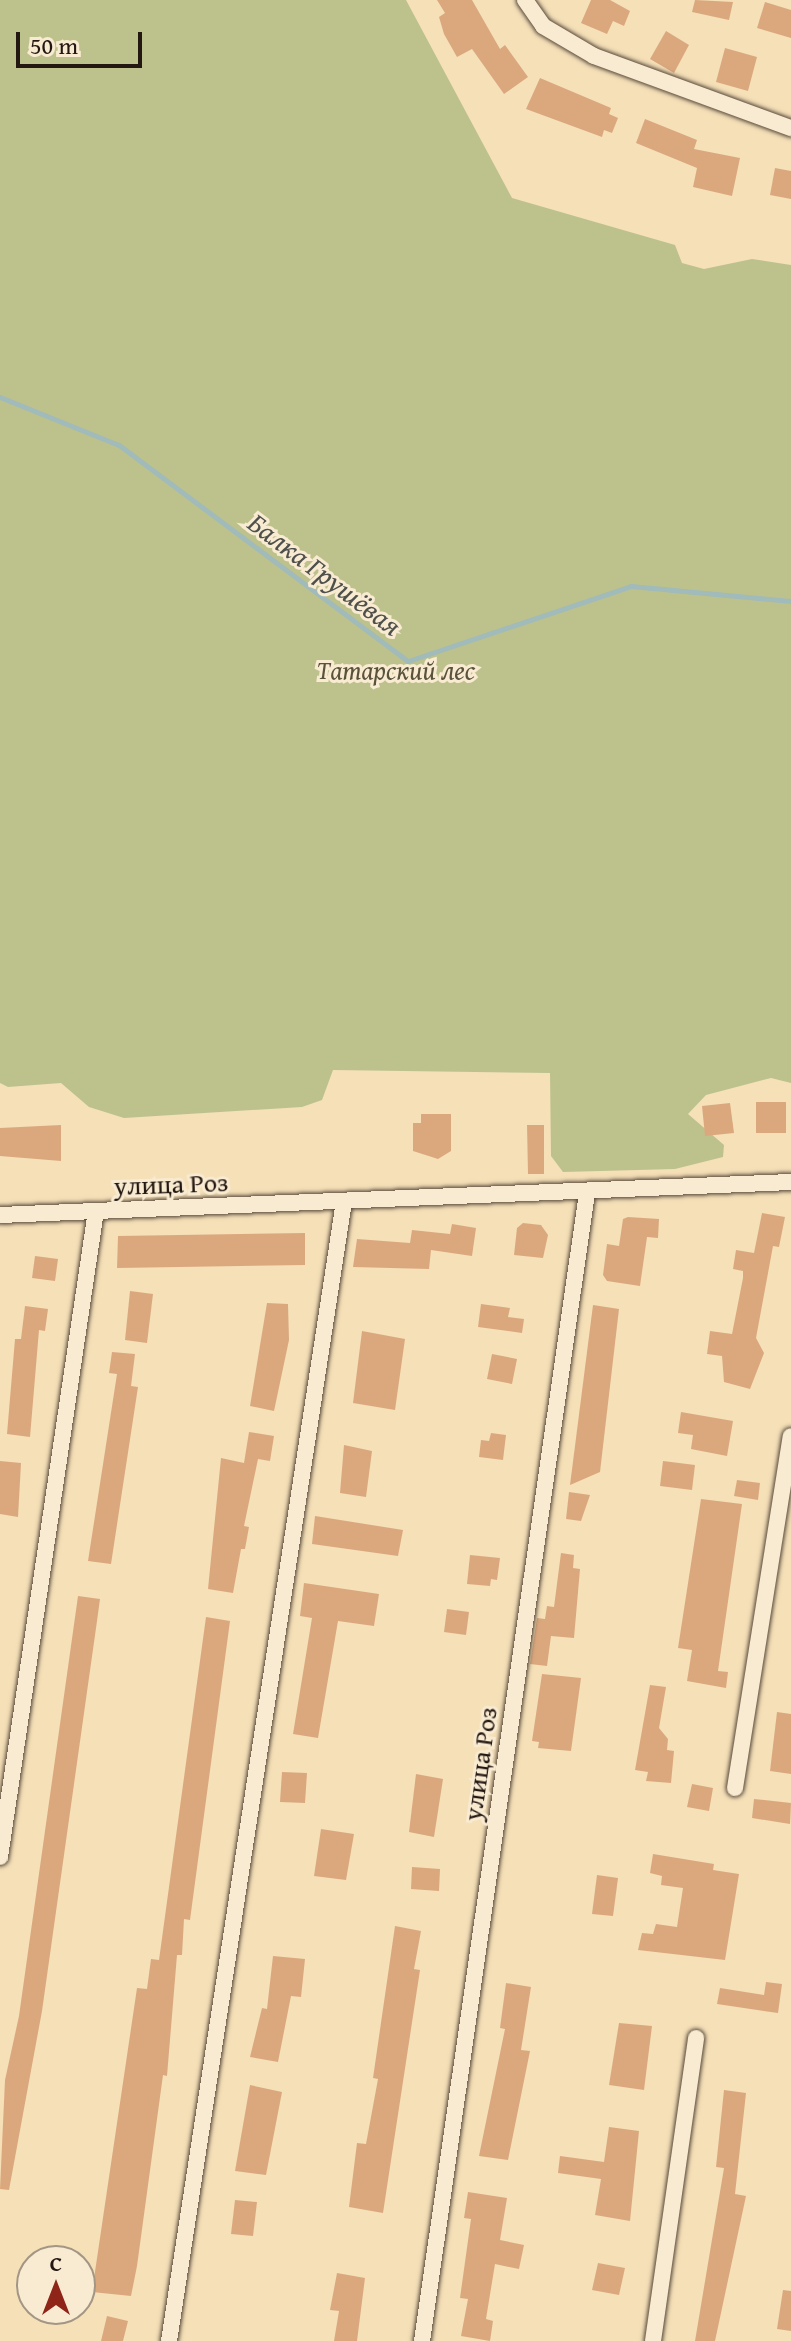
<!DOCTYPE html>
<html>
<head>
<meta charset="utf-8">
<style>
  body { margin:0 }
  #map { position:relative; width:791px; height:2341px; overflow:hidden; background:#f5e0b8; font-family:"Gentium Book Plus",serif }
  div>[style] { position:absolute }
  [style*='--x'] { left:calc(var(--x)*1px); top:calc(var(--y)*1px); width:calc(var(--w)*1px); rotate:calc(var(--a)*1deg) }
  .green>* { inset:0; background:#bdc28d }
  .stream>* { height:5px; margin:-2.5px; padding:0 2.5px; transform-origin:2.5px; border-radius:2.5px; background:#a1baba }
  .building>* { inset:0; background:#dba87e }
  .roads { filter:drop-shadow(0 0 2px #58493b) drop-shadow(0 0 2px #58493b) }
  .minor>* { height:16px; margin:-8px; padding:0 8px; transform-origin:8px; border-radius:8px; background:#f8ebd1 }
  span { translate:-50% -50%; white-space:nowrap; text-align:center; line-height:1.15; -webkit-text-stroke:6px #f8ebd1; paint-order:stroke }
  .park-label { font-size:26px; color:#59533c; font-style:italic }
  .street-label { font-size:26px; color:#231711 }
  .water-label { font-size:28px; color:#4f504c; font-style:italic }
  .north { position:absolute; left:16px; top:2245px; width:80px; height:80px; box-sizing:border-box; background:#f8ebd1; border:2px solid #a39684; border-radius:50%; rotate:0deg; font-size:22px; font-weight:700; line-height:32px; text-align:center; color:#231711 }
  .north::after { content:''; display:block; margin:auto; width:28px; height:36px; background:#8f2418; clip-path:polygon(50% 0,100% 100%,50% 72%,0 100%) }
  .scale { position:absolute; left:16px; top:32px; width:126px; height:36px; box-sizing:border-box; border:4px solid #231711; border-top:0; padding-left:10px; font-size:24px; line-height:28px; white-space:nowrap; color:#231711; -webkit-text-stroke:6px #f8ebd1; paint-order:stroke }
</style>
</head>
<body>
<div id="map">
  <div class="green">
    <i style="clip-path:polygon(0 0,406px 0,512px 198px,675px 245px,682px 263px,704px 269px,752px 259px,791px 265px,791px 1083px,771px 1078px,706px 1095px,688px 1114px,724px 1145px,723px 1157px,675px 1169px,563px 1172px,551px 1156px,550px 1073px,333px 1070px,322px 1100px,302px 1107px,124px 1118px,89px 1107px,61px 1083px,8px 1087px,0 1083px)"></i>
  </div>
  <div class="stream">
    <i style="--x:0;--y:397;--w:128;--a:22"></i>
    <i style="--x:119;--y:445;--w:361;--a:36.8"></i>
    <i style="--x:408;--y:661;--w:235;--a:-18.6"></i>
    <i style="--x:631;--y:586;--w:161;--a:5.4"></i>
  </div>
  <div class="building">
    <i style="clip-path:polygon(437px 0,472px 0,500px 49px,505px 45px,528px 77px,504px 94px,472px 49px,457px 57px,444px 34px,439px 17px,445px 13px)"></i>
    <i style="clip-path:polygon(591px 0,610px 0,630px 11px,624px 26px,613px 21px,607px 34px,581px 23px)"></i>
    <i style="clip-path:polygon(695px 0,733px 2px,729px 20px,692px 12px)"></i>
    <i style="clip-path:polygon(765px 2px,791px 10px,791px 38px,757px 28px)"></i>
    <i style="clip-path:polygon(666px 31px,689px 45px,674px 73px,650px 59px)"></i>
    <i style="clip-path:polygon(725px 48px,757px 57px,748px 91px,716px 82px)"></i>
    <i style="clip-path:polygon(540px 78px,611px 108px,609px 114px,618px 118px,612px 133px,604px 130px,602px 137px,526px 109px)"></i>
    <i style="clip-path:polygon(645px 119px,697px 140px,694px 149px,740px 158px,732px 196px,693px 187px,697px 168px,636px 143px)"></i>
    <i style="clip-path:polygon(775px 168px,791px 171px,791px 199px,770px 195px)"></i>
    <i style="clip-path:polygon(756px 1102px,786px 1102px,786px 1133px,756px 1133px)"></i>
    <i style="clip-path:polygon(730px 1103px,734px 1133px,705px 1136px,702px 1106px)"></i>
    <i style="clip-path:polygon(421px 1114px,451px 1114px,451px 1151px,438px 1159px,413px 1151px,413px 1123px,421px 1123px)"></i>
    <i style="clip-path:polygon(61px 1125px,61px 1161px,0 1156px,0 1128px)"></i>
    <i style="clip-path:polygon(527px 1125px,544px 1125px,544px 1174px,528px 1174px)"></i>
    <i style="clip-path:polygon(762px 1213px,785px 1217px,779px 1247px,773px 1246px,756px 1338px,764px 1353px,750px 1389px,724px 1382px,722px 1356px,707px 1354px,710px 1331px,732px 1334px,743px 1278px,743px 1271px,733px 1269px,736px 1250px,754px 1253px)"></i>
    <i style="clip-path:polygon(628px 1217px,659px 1219px,658px 1238px,647px 1237px,640px 1286px,607px 1281px,603px 1275px,607px 1244px,619px 1246px,623px 1219px)"></i>
    <i style="clip-path:polygon(523px 1223px,541px 1225px,548px 1235px,543px 1258px,514px 1255px,517px 1228px)"></i>
    <i style="clip-path:polygon(452px 1224px,476px 1228px,472px 1256px,431px 1250px,429px 1269px,353px 1267px,357px 1239px,410px 1243px,412px 1230px,450px 1234px)"></i>
    <i style="clip-path:polygon(305px 1233px,305px 1265px,117px 1268px,118px 1236px)"></i>
    <i style="clip-path:polygon(35px 1256px,58px 1259px,55px 1281px,32px 1278px)"></i>
    <i style="clip-path:polygon(130px 1291px,153px 1294px,147px 1343px,125px 1340px)"></i>
    <i style="clip-path:polygon(267px 1303px,288px 1304px,289px 1340px,274px 1411px,250px 1406px)"></i>
    <i style="clip-path:polygon(481px 1304px,510px 1308px,508px 1317px,524px 1319px,522px 1333px,478px 1327px)"></i>
    <i style="clip-path:polygon(593px 1305px,619px 1309px,600px 1472px,570px 1485px)"></i>
    <i style="clip-path:polygon(25px 1306px,48px 1309px,45px 1331px,39px 1330px,30px 1437px,7px 1434px,15px 1339px,21px 1339px)"></i>
    <i style="clip-path:polygon(362px 1331px,405px 1339px,395px 1410px,353px 1403px)"></i>
    <i style="clip-path:polygon(112px 1352px,135px 1354px,131px 1386px,138px 1387px,111px 1564px,88px 1561px,117px 1374px,109px 1373px)"></i>
    <i style="clip-path:polygon(492px 1354px,517px 1359px,512px 1384px,487px 1379px)"></i>
    <i style="clip-path:polygon(681px 1412px,733px 1421px,727px 1456px,691px 1449px,693px 1435px,678px 1433px)"></i>
    <i style="clip-path:polygon(249px 1432px,274px 1436px,270px 1461px,258px 1459px,244px 1526px,249px 1527px,245px 1549px,241px 1549px,233px 1593px,208px 1589px,221px 1458px,244px 1463px)"></i>
    <i style="clip-path:polygon(491px 1433px,506px 1435px,503px 1460px,479px 1457px,481px 1440px,489px 1441px)"></i>
    <i style="clip-path:polygon(344px 1445px,372px 1451px,366px 1497px,340px 1493px)"></i>
    <i style="clip-path:polygon(0 1461px,21px 1463px,18px 1517px,0 1514px)"></i>
    <i style="clip-path:polygon(663px 1461px,695px 1465px,692px 1490px,660px 1486px)"></i>
    <i style="clip-path:polygon(737px 1480px,760px 1483px,758px 1500px,734px 1496px)"></i>
    <i style="clip-path:polygon(569px 1492px,590px 1495px,581px 1521px,566px 1519px)"></i>
    <i style="clip-path:polygon(701px 1499px,742px 1504px,718px 1671px,728px 1672px,726px 1688px,687px 1681px,692px 1650px,678px 1648px)"></i>
    <i style="clip-path:polygon(315px 1516px,403px 1530px,398px 1556px,312px 1544px)"></i>
    <i style="clip-path:polygon(561px 1553px,574px 1555px,573px 1568px,580px 1569px,574px 1638px,551px 1636px,547px 1666px,530px 1664px,537px 1618px,545px 1619px,547px 1606px,554px 1607px)"></i>
    <i style="clip-path:polygon(470px 1555px,500px 1558px,497px 1580px,491px 1579px,490px 1586px,467px 1584px)"></i>
    <i style="clip-path:polygon(304px 1583px,379px 1594px,374px 1626px,338px 1621px,318px 1738px,293px 1734px,312px 1618px,300px 1616px)"></i>
    <i style="clip-path:polygon(78px 1596px,100px 1599px,97px 1621px,42px 2011px,9px 2190px,0 2189px,5px 2080px,19px 2016px)"></i>
    <i style="clip-path:polygon(447px 1609px,469px 1612px,466px 1635px,444px 1632px)"></i>
    <i style="clip-path:polygon(206px 1617px,230px 1621px,190px 1920px,184px 1919px,182px 1955px,177px 1955px,167px 2076px,163px 2075px,137px 2266px,131px 2296px,92px 2292px,137px 1988px,147px 1989px,151px 1959px,159px 1960px)"></i>
    <i style="clip-path:polygon(542px 1674px,581px 1678px,571px 1751px,538px 1748px,539px 1742px,532px 1741px)"></i>
    <i style="clip-path:polygon(650px 1685px,666px 1687px,659px 1728px,668px 1739px,667px 1750px,674px 1751px,671px 1783px,646px 1781px,648px 1772px,635px 1770px)"></i>
    <i style="clip-path:polygon(777px 1712px,791px 1714px,791px 1774px,770px 1771px)"></i>
    <i style="clip-path:polygon(282px 1772px,307px 1773px,305px 1803px,280px 1802px)"></i>
    <i style="clip-path:polygon(416px 1774px,443px 1779px,434px 1837px,409px 1832px)"></i>
    <i style="clip-path:polygon(692px 1784px,713px 1788px,709px 1811px,687px 1807px)"></i>
    <i style="clip-path:polygon(754px 1799px,791px 1803px,790px 1824px,752px 1818px)"></i>
    <i style="clip-path:polygon(321px 1829px,354px 1834px,346px 1880px,314px 1876px)"></i>
    <i style="clip-path:polygon(653px 1854px,714px 1864px,713px 1870px,739px 1874px,725px 1960px,638px 1950px,642px 1933px,653px 1934px,656px 1924px,677px 1927px,683px 1888px,661px 1885px,662px 1876px,650px 1873px)"></i>
    <i style="clip-path:polygon(412px 1867px,440px 1869px,439px 1891px,411px 1889px)"></i>
    <i style="clip-path:polygon(597px 1875px,618px 1878px,613px 1916px,592px 1914px)"></i>
    <i style="clip-path:polygon(395px 1926px,421px 1931px,414px 1969px,420px 1970px,383px 2213px,349px 2207px,357px 2143px,366px 2144px,378px 2079px,373px 2078px)"></i>
    <i style="clip-path:polygon(273px 1956px,305px 1959px,301px 1997px,291px 1996px,278px 2062px,250px 2057px,262px 2008px,267px 2009px)"></i>
    <i style="clip-path:polygon(766px 1982px,782px 1984px,778px 2013px,717px 2004px,720px 1988px,764px 1995px)"></i>
    <i style="clip-path:polygon(506px 1983px,531px 1987px,521px 2050px,530px 2051px,508px 2160px,479px 2156px,505px 2029px,500px 2028px)"></i>
    <i style="clip-path:polygon(619px 2023px,652px 2026px,644px 2090px,609px 2085px)"></i>
    <i style="clip-path:polygon(250px 2085px,282px 2092px,266px 2175px,235px 2171px)"></i>
    <i style="clip-path:polygon(724px 2090px,746px 2093px,735px 2194px,746px 2196px,715px 2341px,695px 2341px,724px 2168px,716px 2167px)"></i>
    <i style="clip-path:polygon(609px 2127px,639px 2131px,630px 2221px,595px 2215px,601px 2179px,558px 2173px,560px 2156px,604px 2162px)"></i>
    <i style="clip-path:polygon(468px 2192px,507px 2198px,500px 2240px,524px 2245px,519px 2269px,495px 2264px,486px 2319px,493px 2321px,490px 2341px,461px 2336px,468px 2299px,460px 2298px,471px 2219px,464px 2218px)"></i>
    <i style="clip-path:polygon(235px 2200px,257px 2202px,253px 2236px,231px 2234px)"></i>
    <i style="clip-path:polygon(598px 2263px,625px 2268px,619px 2295px,592px 2290px)"></i>
    <i style="clip-path:polygon(337px 2273px,365px 2278px,357px 2341px,334px 2341px,339px 2311px,330px 2310px)"></i>
    <i style="clip-path:polygon(783px 2290px,791px 2291px,791px 2331px,777px 2329px)"></i>
    <i style="clip-path:polygon(107px 2316px,128px 2321px,123px 2341px,101px 2341px)"></i>
  </div>
  <div class="roads">
    <div class="minor">
      <i style="--x:525;--y:0;--w:32;--a:55"></i>
      <i style="--x:543;--y:26;--w:59;--a:30.5"></i>
      <i style="--x:594;--y:56;--w:210;--a:20.1"></i>
      <i style="--x:0;--y:1215;--w:792;--a:-2.39"></i>
      <i style="--x:735;--y:1788;--w:356;--a:-81"></i>
      <i style="--x:0;--y:1857;--w:653;--a:-81.55"></i>
      <i style="--x:169;--y:2341;--w:1152;--a:-81.27"></i>
      <i style="--x:422;--y:2341;--w:1160;--a:-81.82"></i>
      <i style="--x:653;--y:2341;--w:306;--a:-81.9"></i>
    </div>
  </div>
  <div class="park-label">
    <span style="left:396px;top:670px">Татарский лес</span>
  </div>
  <div class="street-label">
    <span style="left:171px;top:1184px;rotate:-2deg">улица Роз</span>
    <span style="left:480px;top:1764px;rotate:-82deg">улица Роз</span>
  </div>
  <div class="water-label">
    <span style="left:325px;top:574px;rotate:37deg">Балка Грушёвая</span>
  </div>
  <div class="north">С</div>
  <div class="scale">50 m</div>
</div>
</body>
</html>
